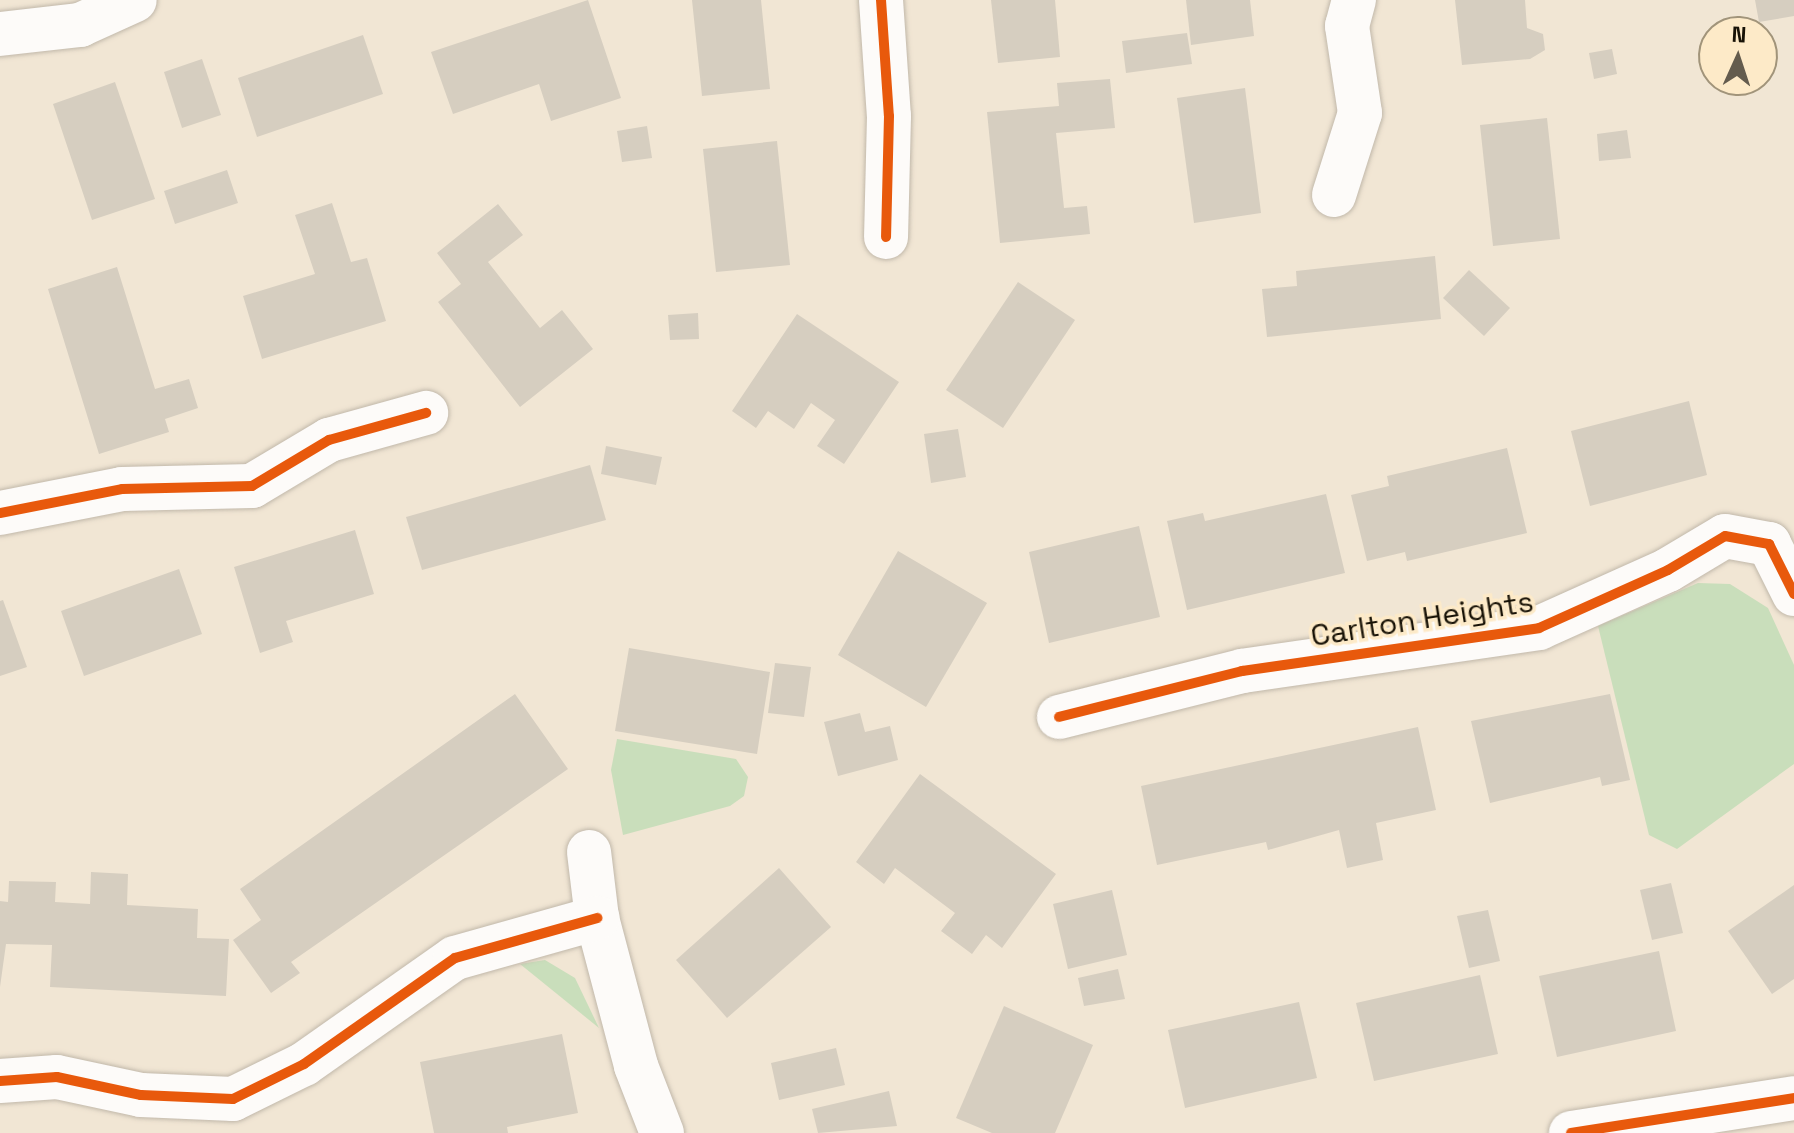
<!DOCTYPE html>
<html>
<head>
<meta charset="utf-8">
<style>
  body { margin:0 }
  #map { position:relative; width:1794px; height:1133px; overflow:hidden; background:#f1e6d4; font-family:"Space Grotesk",sans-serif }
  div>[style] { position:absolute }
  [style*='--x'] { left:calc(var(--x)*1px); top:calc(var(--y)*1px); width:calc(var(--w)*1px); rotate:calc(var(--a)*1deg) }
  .green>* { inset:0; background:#c9debb }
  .building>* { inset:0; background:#d6cec0 }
  .roads { filter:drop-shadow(0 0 2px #c1b8aa) drop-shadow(0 0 2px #c1b8aa) }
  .minor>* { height:44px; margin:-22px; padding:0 22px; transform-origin:22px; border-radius:22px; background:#fdfbf9 }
  .cycleway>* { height:10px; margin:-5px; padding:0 5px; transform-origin:5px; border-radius:5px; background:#e8590c }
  span { translate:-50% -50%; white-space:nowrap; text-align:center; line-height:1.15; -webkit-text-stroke:7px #fdeac8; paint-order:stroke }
  .street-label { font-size:30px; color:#181206 }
  .north { position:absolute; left:1698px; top:16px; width:80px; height:80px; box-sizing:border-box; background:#fdeac8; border:2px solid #a1947a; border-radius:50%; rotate:3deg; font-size:22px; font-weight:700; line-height:32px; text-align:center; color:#181206 }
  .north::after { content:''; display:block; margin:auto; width:28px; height:36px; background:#645c4e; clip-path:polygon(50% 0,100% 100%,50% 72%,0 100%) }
</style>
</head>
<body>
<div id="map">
  <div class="green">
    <i style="clip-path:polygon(1698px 583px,1730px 584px,1768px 608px,1794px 665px,1794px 764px,1677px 849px,1649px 835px,1598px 626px)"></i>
    <i style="clip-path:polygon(617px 739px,736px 759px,748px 777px,744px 796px,730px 806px,623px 835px,611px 770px)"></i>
    <i style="clip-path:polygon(545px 960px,575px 978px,599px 1028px,520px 964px)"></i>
  </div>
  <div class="building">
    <i style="clip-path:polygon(588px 0,621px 98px,551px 121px,539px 84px,453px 114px,431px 52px)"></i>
    <i style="clip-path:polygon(692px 0,761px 0,770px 89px,702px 96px)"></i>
    <i style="clip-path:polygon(991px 0,1055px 0,1060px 57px,998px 63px)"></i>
    <i style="clip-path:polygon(1186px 0,1250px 0,1254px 36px,1191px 45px)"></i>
    <i style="clip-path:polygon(1455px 0,1525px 0,1527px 28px,1543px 34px,1545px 50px,1530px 59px,1462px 65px)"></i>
    <i style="clip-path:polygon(1755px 0,1794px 0,1794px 16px,1759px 22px)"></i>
    <i style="clip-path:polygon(1187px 33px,1192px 64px,1126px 73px,1122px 41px)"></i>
    <i style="clip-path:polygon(363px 35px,383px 94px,257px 137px,238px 78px)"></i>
    <i style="clip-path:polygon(1612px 49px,1617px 74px,1594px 79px,1589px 53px)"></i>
    <i style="clip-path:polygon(202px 59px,221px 115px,182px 128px,164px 72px)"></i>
    <i style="clip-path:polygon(1110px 79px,1115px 128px,1056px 133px,1064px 208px,1087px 206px,1090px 234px,1000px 243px,987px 112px,1059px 106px,1057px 83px)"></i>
    <i style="clip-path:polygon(115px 82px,155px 199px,92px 220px,53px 104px)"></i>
    <i style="clip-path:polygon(1245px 88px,1261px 213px,1194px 223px,1177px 98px)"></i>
    <i style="clip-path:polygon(1547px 118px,1560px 239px,1493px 246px,1480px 125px)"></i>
    <i style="clip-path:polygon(647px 126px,652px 158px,622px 162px,617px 131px)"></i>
    <i style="clip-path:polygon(1627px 130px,1631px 158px,1599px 161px,1597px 134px)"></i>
    <i style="clip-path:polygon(777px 141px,790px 265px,716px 272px,703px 149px)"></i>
    <i style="clip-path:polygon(227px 170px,238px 203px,175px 224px,164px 191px)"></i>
    <i style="clip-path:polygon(332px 203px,351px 262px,367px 258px,386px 321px,262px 359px,243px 296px,315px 274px,295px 215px)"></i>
    <i style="clip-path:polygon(498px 204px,523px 235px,488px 262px,540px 328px,562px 310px,593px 349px,520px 407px,438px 302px,461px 284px,437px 253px)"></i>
    <i style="clip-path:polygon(1435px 256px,1441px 319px,1267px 337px,1262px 289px,1297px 286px,1296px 271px)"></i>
    <i style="clip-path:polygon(117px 267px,155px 389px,189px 379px,198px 408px,165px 419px,169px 432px,99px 454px,48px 289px)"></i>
    <i style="clip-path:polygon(1469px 270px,1510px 308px,1484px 336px,1443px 298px)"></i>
    <i style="clip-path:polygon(1018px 282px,1075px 320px,1003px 428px,946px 390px)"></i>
    <i style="clip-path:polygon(698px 313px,699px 339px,670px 340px,668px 315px)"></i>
    <i style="clip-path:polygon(797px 314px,899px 382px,844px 464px,817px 446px,835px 420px,811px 403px,794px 429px,768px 411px,756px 428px,732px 411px)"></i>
    <i style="clip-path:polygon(1689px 401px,1707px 475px,1590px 506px,1571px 431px)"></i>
    <i style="clip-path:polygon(958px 429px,966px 477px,931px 483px,924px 434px)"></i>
    <i style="clip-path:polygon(606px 446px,662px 457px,656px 485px,601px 474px)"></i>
    <i style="clip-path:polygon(1507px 448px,1527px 533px,1407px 561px,1405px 552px,1367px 561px,1351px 495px,1389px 486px,1387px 476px)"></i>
    <i style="clip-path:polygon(590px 465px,606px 520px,422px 570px,406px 517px)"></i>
    <i style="clip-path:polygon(1326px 494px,1345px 573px,1187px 610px,1167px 521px,1203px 513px,1205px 521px)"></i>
    <i style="clip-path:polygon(1139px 526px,1160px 617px,1049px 643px,1029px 552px)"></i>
    <i style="clip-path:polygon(355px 530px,374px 594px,286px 621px,293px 642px,260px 653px,234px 567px)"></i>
    <i style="clip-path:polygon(898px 551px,987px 603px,926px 707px,838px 655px)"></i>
    <i style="clip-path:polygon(179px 569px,202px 634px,84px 676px,61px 611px)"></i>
    <i style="clip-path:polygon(3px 600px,27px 667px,0 676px,0 601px)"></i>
    <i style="clip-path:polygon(629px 648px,770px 672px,757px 754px,615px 731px)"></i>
    <i style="clip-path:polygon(775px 663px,811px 667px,804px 717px,768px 713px)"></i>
    <i style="clip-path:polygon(515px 694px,568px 769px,291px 962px,300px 973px,271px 993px,233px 940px,261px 920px,240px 889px)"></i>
    <i style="clip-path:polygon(1610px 694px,1630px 780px,1602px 786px,1600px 777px,1490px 803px,1471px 721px)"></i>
    <i style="clip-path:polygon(860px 713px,865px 732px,890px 726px,898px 760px,838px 776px,824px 722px)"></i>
    <i style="clip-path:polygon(1418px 727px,1436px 810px,1376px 823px,1383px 860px,1347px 868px,1339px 830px,1268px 850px,1266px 842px,1157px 865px,1141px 786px)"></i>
    <i style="clip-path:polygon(920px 774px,1056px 874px,1002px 948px,986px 935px,972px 954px,941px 931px,955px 913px,895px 868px,884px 884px,856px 862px)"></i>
    <i style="clip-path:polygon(779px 868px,831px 927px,727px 1018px,676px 960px)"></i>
    <i style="clip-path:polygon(91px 872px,128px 874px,127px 905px,198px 909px,197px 938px,229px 939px,226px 996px,50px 987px,52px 945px,6px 944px,0 987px,0 901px,8px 902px,9px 881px,56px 882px,55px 902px,90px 904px)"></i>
    <i style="clip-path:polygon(1671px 883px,1683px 933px,1652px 940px,1640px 890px)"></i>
    <i style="clip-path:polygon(1794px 885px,1794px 979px,1772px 994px,1728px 931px)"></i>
    <i style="clip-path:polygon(1112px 890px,1127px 955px,1068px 969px,1053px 904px)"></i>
    <i style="clip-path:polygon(1488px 910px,1500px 961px,1469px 968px,1457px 916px)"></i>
    <i style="clip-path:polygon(1659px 951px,1676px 1031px,1557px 1057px,1539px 976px)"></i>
    <i style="clip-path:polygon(1118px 969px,1125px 999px,1084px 1006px,1078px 978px)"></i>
    <i style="clip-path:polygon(1480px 975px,1498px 1054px,1374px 1081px,1356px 1003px)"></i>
    <i style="clip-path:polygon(1299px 1002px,1317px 1078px,1185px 1108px,1168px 1030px)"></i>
    <i style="clip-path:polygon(1004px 1006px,1093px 1045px,1055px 1133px,992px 1133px,956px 1118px)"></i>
    <i style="clip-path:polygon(562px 1034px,578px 1113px,507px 1127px,508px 1133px,434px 1133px,420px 1062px)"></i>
    <i style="clip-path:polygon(836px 1048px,845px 1085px,779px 1100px,771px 1063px)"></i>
    <i style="clip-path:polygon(889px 1091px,897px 1126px,818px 1133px,812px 1109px)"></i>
  </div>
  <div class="roads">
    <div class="minor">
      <i style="--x:881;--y:0;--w:116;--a:86.1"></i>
      <i style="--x:889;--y:116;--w:121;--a:91.4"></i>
      <i style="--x:0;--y:34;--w:81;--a:-6.4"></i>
      <i style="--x:80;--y:25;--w:60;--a:-24.4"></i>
      <i style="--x:1334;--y:195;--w:86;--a:-72.4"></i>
      <i style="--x:1360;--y:113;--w:88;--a:-98.5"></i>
      <i style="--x:1347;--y:26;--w:27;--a:-75"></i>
      <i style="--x:0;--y:513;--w:124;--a:-11.1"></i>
      <i style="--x:122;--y:489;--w:130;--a:-1.3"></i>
      <i style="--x:252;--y:486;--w:90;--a:-30.9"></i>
      <i style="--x:329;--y:440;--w:101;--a:-15.6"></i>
      <i style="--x:1059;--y:717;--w:189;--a:-14.1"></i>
      <i style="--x:1242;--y:671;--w:300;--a:-8.2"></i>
      <i style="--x:1539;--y:628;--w:141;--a:-24.2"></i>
      <i style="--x:1668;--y:570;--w:66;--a:-30.8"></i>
      <i style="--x:1725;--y:536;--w:45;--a:10.3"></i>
      <i style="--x:1769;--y:544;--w:56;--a:63.4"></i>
      <i style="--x:589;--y:852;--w:66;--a:83.1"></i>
      <i style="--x:597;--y:918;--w:153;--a:75.2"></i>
      <i style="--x:636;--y:1066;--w:72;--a:68.8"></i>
      <i style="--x:0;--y:1081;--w:57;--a:-4"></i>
      <i style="--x:57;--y:1077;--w:86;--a:12.1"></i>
      <i style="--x:141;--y:1095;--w:92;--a:2.5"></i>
      <i style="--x:233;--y:1099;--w:79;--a:-26.2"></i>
      <i style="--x:304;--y:1064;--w:184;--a:-35.1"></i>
      <i style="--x:455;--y:958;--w:148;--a:-15.7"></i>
      <i style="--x:1571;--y:1133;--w:226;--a:-8.9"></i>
    </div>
  </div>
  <div class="cycleway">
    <i style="--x:881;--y:0;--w:116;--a:86.1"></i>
    <i style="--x:889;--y:116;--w:121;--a:91.4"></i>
    <i style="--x:0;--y:513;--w:124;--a:-11.1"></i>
    <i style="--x:122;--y:489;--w:130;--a:-1.3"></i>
    <i style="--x:252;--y:486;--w:90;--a:-30.9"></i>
    <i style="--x:329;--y:440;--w:101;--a:-15.6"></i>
    <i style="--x:1059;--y:717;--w:189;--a:-14.1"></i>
    <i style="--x:1242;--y:671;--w:300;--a:-8.2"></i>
    <i style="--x:1539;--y:628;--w:141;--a:-24.2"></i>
    <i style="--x:1668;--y:570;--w:66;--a:-30.8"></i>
    <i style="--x:1725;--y:536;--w:45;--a:10.3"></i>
    <i style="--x:1769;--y:544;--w:56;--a:63.4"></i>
    <i style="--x:0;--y:1081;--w:57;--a:-4"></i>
    <i style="--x:57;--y:1077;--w:86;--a:12.1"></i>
    <i style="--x:141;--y:1095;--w:92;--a:2.5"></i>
    <i style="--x:233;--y:1099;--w:79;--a:-26.2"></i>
    <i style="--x:304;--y:1064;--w:184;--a:-35.1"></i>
    <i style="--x:455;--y:958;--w:148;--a:-15.7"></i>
    <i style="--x:1571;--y:1133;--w:226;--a:-8.9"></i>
  </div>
  <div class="street-label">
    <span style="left:1422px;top:619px;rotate:-9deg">Carlton Heights</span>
  </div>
  <div class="north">N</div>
</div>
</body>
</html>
